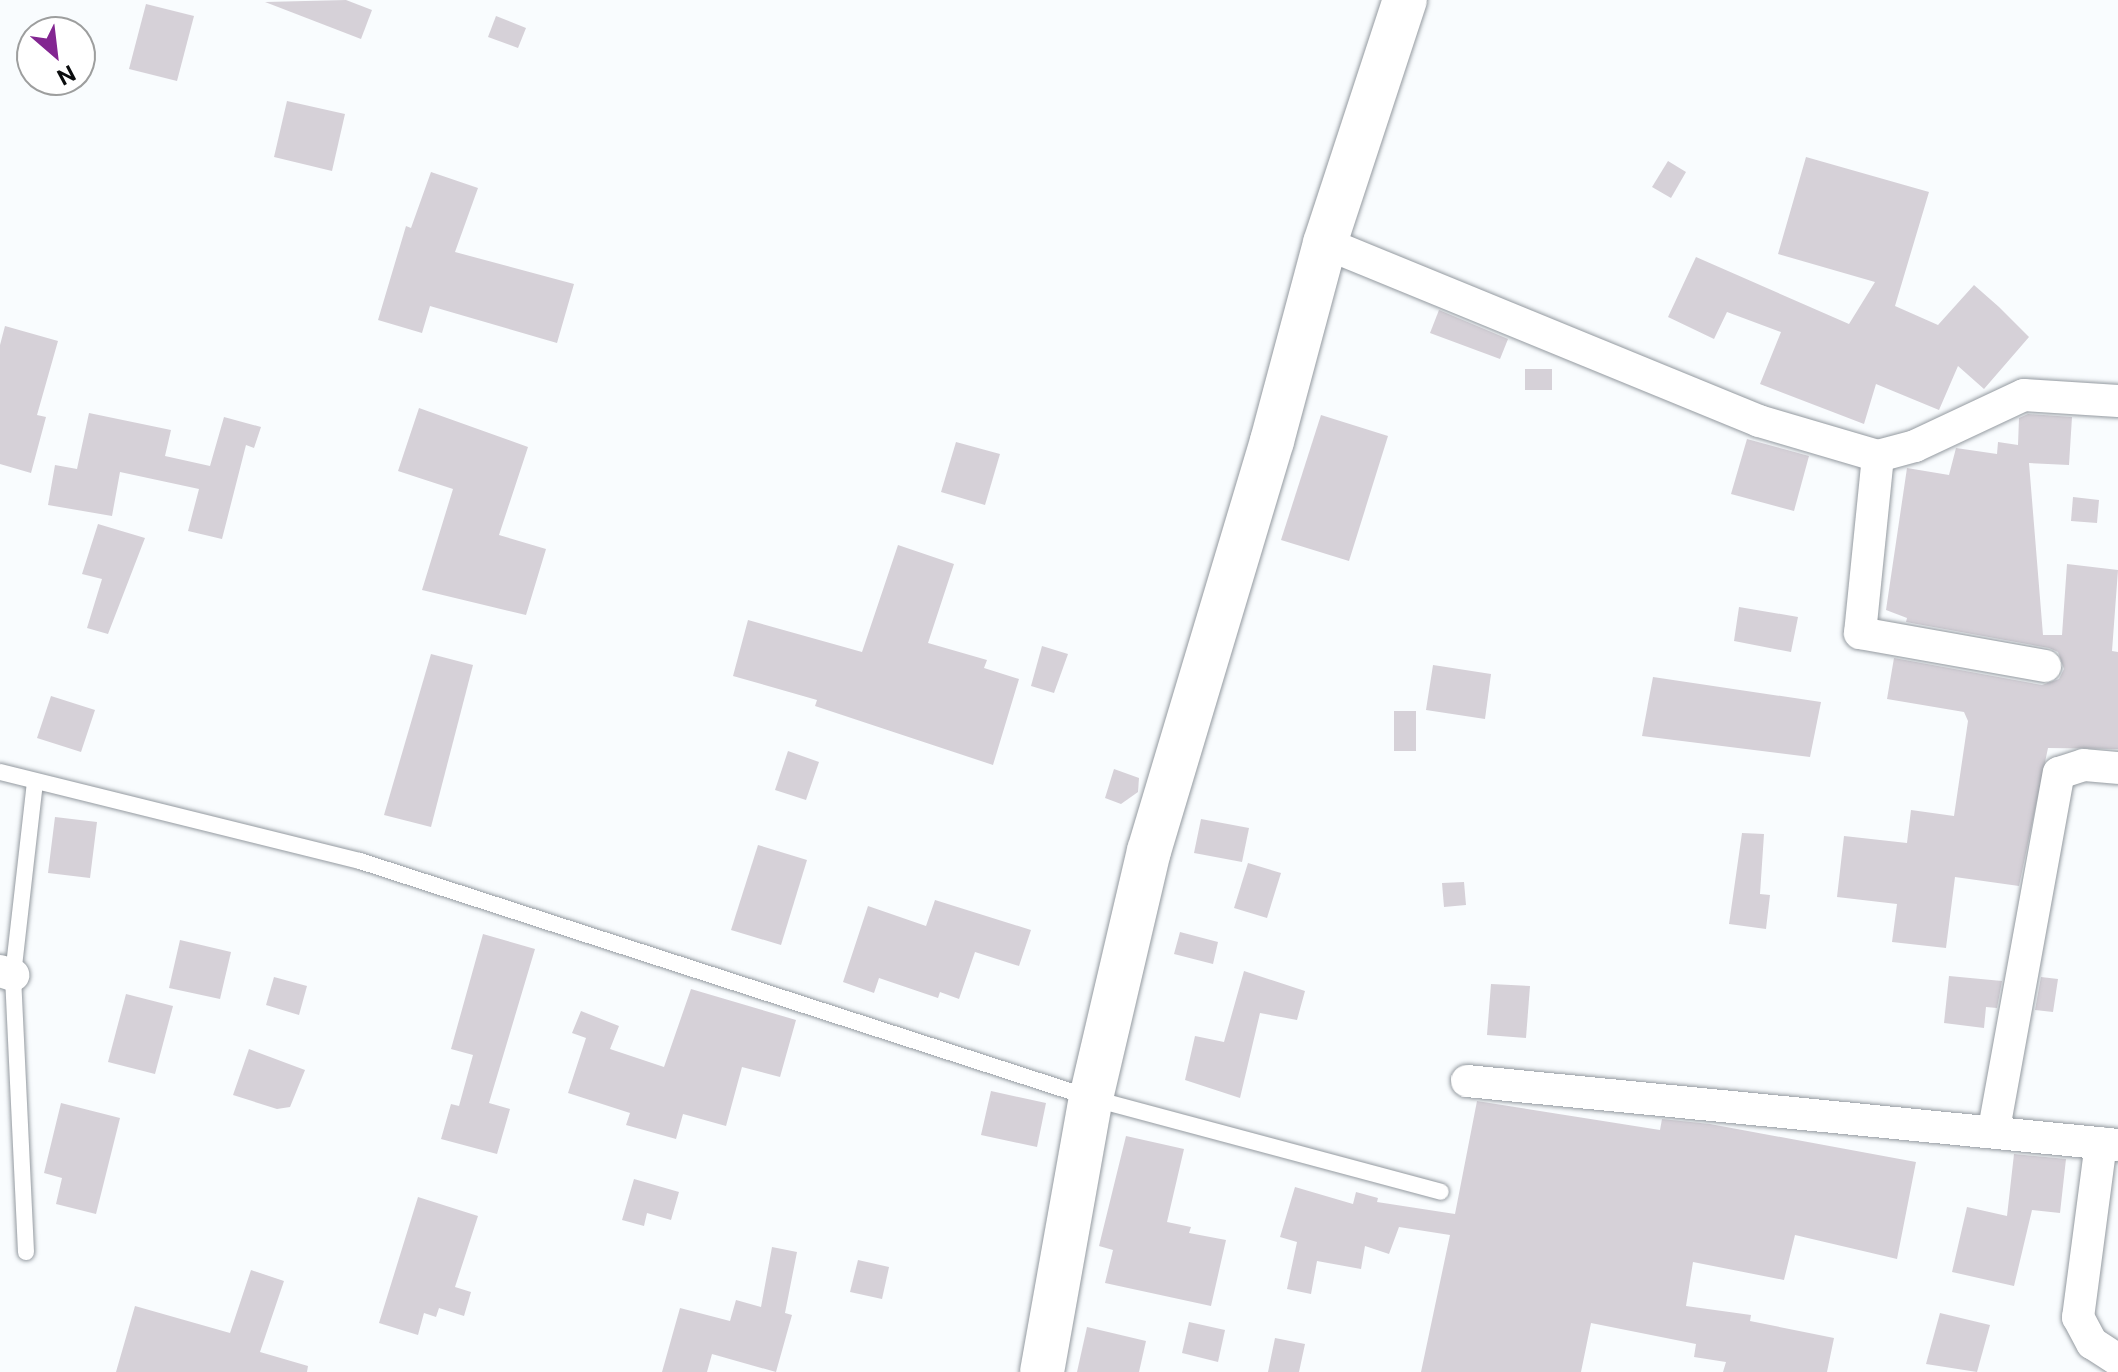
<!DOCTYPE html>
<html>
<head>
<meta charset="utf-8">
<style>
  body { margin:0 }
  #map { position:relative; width:2118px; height:1372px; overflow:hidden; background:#f9fcfe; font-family:"Public Sans",sans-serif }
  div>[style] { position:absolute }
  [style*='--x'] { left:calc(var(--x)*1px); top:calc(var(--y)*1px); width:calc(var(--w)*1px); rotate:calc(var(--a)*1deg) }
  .building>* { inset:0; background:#d6d1d8 }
  .roads { filter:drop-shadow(0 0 2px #949aa0) drop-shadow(0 0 2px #949aa0) }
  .lane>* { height:16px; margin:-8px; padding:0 8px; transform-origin:8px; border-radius:8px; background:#fff }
  .street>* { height:32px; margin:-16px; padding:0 16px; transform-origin:16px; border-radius:16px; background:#fff }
  .secondary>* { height:44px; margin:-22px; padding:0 22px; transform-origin:22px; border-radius:22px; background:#fff }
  span { translate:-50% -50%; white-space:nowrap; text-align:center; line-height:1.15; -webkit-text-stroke:6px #fff; paint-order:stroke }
  .north { position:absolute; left:16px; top:16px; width:80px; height:80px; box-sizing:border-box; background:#fff; border:2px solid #9d9e9e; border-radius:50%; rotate:152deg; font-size:22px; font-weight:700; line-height:32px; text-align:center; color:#0a0c0d }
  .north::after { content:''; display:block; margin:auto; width:28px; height:36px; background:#832691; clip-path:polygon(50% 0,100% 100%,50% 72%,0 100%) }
</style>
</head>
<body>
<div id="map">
  <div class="building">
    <i style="clip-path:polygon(346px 0,372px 10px,361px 39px,265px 2px)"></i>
    <i style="clip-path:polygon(146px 4px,194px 16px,177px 81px,129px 69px)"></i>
    <i style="clip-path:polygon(496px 16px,526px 28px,518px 48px,488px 37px)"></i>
    <i style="clip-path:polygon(287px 101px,345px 114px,332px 171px,274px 157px)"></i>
    <i style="clip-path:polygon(1806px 157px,1929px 192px,1895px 306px,1938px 325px,1974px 285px,1999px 307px,2029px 337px,1984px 389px,1958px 366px,1939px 410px,1876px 384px,1864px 424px,1760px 384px,1781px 332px,1727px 312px,1714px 339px,1668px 317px,1696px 257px,1849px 324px,1875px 282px,1778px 254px)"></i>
    <i style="clip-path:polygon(1668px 161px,1686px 172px,1671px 198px,1652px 187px)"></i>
    <i style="clip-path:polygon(431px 172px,478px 188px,455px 252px,574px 284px,557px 343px,430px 306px,422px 333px,378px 320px,406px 226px,411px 228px)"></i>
    <i style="clip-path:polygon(1439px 310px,1508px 339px,1500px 359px,1430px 333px)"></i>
    <i style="clip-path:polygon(5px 326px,58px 341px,37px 415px,46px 417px,31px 473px,0 464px,0 345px)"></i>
    <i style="clip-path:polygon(1525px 369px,1552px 369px,1552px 390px,1525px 390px)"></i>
    <i style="clip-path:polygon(419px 408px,528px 447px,499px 535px,546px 549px,526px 615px,422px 590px,453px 489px,398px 471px)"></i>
    <i style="clip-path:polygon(89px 413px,171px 430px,165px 456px,210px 466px,224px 417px,261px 427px,254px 448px,246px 445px,222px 539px,188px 531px,199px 489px,120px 472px,112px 516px,48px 505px,55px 465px,77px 469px)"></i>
    <i style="clip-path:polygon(2028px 414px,2072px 417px,2069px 465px,2029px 463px,2043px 635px,2062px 635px,2067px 564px,2118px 570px,2112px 651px,2118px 652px,2118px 749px,2048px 748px,2019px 886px,1955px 877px,1946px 948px,1892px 942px,1897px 904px,1837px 897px,1844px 836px,1907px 843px,1911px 810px,1954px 816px,1968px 721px,1964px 712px,1887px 699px,1894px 658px,2042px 685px,2059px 679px,2064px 669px,2058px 652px,2049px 648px,1906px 622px,1907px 618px,1886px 610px,1907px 468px,1949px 475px,1956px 448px,1997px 454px,1998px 442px,2018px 445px,2019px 418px)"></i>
    <i style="clip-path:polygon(1321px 415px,1388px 436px,1349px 561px,1281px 540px)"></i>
    <i style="clip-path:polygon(1747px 439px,1809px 456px,1794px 511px,1731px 494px)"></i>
    <i style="clip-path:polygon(956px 442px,1000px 454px,985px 505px,941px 492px)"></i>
    <i style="clip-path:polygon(2073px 497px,2099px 500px,2097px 523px,2071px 521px)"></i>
    <i style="clip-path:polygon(98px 524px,145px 538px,108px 634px,87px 628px,102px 579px,82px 574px)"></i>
    <i style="clip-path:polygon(898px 545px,954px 564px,928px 643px,987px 660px,984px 668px,1019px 679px,993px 765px,815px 706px,817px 700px,733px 676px,748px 620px,862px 652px)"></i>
    <i style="clip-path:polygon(1739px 607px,1798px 617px,1791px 652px,1734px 641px)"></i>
    <i style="clip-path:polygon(1042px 646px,1068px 654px,1054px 693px,1031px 686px)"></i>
    <i style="clip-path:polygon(431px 654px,473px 665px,431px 827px,384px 815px)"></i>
    <i style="clip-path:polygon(1433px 665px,1491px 674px,1485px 719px,1426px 710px)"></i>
    <i style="clip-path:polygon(1653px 677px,1821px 702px,1810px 757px,1642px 736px)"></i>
    <i style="clip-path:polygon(51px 696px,95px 710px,81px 752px,37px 738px)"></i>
    <i style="clip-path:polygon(1394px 711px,1416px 711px,1416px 751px,1394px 751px)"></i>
    <i style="clip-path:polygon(788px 751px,819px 762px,806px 800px,775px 790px)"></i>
    <i style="clip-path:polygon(1114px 769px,1139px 778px,1138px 792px,1121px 804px,1105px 798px)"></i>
    <i style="clip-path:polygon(55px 817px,97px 822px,90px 878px,48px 873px)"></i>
    <i style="clip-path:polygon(1201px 819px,1249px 828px,1242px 862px,1194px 853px)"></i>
    <i style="clip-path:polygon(1742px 833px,1764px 834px,1760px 894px,1770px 895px,1766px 929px,1729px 924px)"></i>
    <i style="clip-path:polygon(758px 845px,807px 860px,781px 945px,731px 930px)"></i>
    <i style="clip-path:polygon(1248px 863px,1281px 873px,1267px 918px,1234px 908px)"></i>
    <i style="clip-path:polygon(1464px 882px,1466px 905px,1444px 907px,1442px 883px)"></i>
    <i style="clip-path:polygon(935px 900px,1031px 930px,1019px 966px,975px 952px,959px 999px,940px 992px,938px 998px,879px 978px,874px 993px,843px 982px,868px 906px,926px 926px)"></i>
    <i style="clip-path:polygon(1180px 932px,1218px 942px,1213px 964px,1174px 954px)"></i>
    <i style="clip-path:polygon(483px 934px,535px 949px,489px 1103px,510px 1109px,497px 1154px,441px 1139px,451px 1104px,459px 1106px,473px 1055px,451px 1049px)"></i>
    <i style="clip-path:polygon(180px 940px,231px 952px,220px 999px,169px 988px)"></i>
    <i style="clip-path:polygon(1244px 971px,1305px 991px,1297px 1020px,1260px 1013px,1240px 1098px,1185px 1080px,1195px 1036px,1224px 1042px)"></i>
    <i style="clip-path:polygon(1949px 976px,2002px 981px,1997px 1008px,1986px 1007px,1984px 1028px,1944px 1023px)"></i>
    <i style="clip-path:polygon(274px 977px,307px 986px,299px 1015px,266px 1005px)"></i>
    <i style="clip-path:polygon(2041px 977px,2058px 979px,2053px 1012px,2035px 1010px)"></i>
    <i style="clip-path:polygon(1491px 984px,1530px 986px,1526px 1038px,1487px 1035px)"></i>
    <i style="clip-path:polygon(691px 989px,796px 1020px,780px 1077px,742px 1067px,726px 1126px,683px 1114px,676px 1139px,626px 1125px,630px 1113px,568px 1093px,586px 1038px,572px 1033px,581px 1011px,619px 1026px,610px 1049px,664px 1067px)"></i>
    <i style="clip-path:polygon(126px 994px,173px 1006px,155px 1074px,108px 1062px)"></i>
    <i style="clip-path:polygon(249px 1049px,305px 1070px,290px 1107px,277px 1109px,233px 1095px)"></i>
    <i style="clip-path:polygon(991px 1091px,1046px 1103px,1037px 1147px,981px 1135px)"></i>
    <i style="clip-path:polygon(1477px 1101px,1660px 1130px,1662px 1119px,1710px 1124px,1916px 1162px,1897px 1259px,1795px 1235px,1784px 1280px,1693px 1262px,1686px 1306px,1751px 1315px,1750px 1321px,1834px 1338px,1827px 1372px,1723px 1372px,1726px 1362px,1694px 1357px,1696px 1344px,1591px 1323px,1581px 1372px,1421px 1372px,1450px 1235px,1399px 1227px,1389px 1254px,1365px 1246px,1361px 1269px,1317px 1261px,1311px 1294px,1287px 1289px,1297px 1242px,1280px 1237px,1295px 1187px,1353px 1204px,1356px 1192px,1378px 1198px,1377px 1202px,1455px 1214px)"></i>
    <i style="clip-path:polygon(61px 1103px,120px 1118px,96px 1214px,56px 1204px,62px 1178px,44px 1173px)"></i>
    <i style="clip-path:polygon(1126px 1136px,1184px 1149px,1167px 1222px,1191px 1227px,1189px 1233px,1226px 1240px,1211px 1306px,1105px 1283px,1113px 1250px,1099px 1246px)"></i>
    <i style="clip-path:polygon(2014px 1154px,2066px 1159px,2060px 1213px,2032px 1210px,2014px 1286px,1952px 1272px,1967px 1207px,2007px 1216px)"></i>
    <i style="clip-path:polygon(634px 1179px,679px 1192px,671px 1220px,647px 1213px,644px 1226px,622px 1220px)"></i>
    <i style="clip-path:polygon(418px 1197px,478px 1216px,455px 1287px,471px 1292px,464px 1316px,439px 1308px,436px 1317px,424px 1313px,418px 1335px,379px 1323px)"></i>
    <i style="clip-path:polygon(772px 1247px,797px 1252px,785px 1313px,792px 1315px,776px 1372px,712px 1354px,707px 1372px,662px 1372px,680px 1308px,730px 1321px,736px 1300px,761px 1307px)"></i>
    <i style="clip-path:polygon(858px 1260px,889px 1267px,882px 1299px,850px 1292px)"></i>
    <i style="clip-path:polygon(251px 1270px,284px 1281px,260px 1352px,308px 1366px,307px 1372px,116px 1372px,135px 1306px,230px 1333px)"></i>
    <i style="clip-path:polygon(1940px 1313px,1990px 1325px,1977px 1372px,1926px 1364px)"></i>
    <i style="clip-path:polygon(1189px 1322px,1225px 1330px,1218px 1362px,1182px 1353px)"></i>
    <i style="clip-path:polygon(1087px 1327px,1146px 1341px,1139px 1372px,1077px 1372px)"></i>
    <i style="clip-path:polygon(1275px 1338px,1305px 1344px,1299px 1372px,1268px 1372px)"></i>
  </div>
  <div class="roads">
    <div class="lane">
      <i style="--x:0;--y:772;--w:371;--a:13.9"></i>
      <i style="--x:360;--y:861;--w:768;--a:17.96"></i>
      <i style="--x:1091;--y:1098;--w:362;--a:15"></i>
      <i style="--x:26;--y:1252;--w:277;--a:-92.7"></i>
      <i style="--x:13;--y:975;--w:195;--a:-83.5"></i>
    </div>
    <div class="street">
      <i style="--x:1325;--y:243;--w:469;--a:22.3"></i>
      <i style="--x:1759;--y:421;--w:124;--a:16.4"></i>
      <i style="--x:1878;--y:456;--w:38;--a:-15"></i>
      <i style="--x:1915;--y:446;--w:120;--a:-25.1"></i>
      <i style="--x:2024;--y:395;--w:94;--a:3.7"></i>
      <i style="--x:1878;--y:456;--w:178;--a:95.8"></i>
      <i style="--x:1860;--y:633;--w:188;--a:10.1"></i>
      <i style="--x:0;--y:971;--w:14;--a:17"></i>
      <i style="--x:1467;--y:1081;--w:654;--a:5.61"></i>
      <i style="--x:1994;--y:1129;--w:362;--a:-79.7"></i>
      <i style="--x:2059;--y:773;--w:26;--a:-18"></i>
      <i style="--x:2084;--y:765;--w:34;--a:5"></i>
      <i style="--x:2101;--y:1143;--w:176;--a:97.5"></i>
      <i style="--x:2078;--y:1317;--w:30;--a:62"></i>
      <i style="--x:2092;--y:1343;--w:31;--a:33"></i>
    </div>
    <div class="secondary">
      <i style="--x:1042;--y:1372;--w:278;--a:-79.9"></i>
      <i style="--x:1091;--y:1098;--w:254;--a:-76.8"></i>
      <i style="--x:1149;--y:851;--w:428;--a:-73.3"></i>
      <i style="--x:1272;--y:441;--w:205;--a:-75"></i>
      <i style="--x:1325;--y:243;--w:256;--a:-71.8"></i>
    </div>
  </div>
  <div class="north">N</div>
</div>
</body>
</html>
